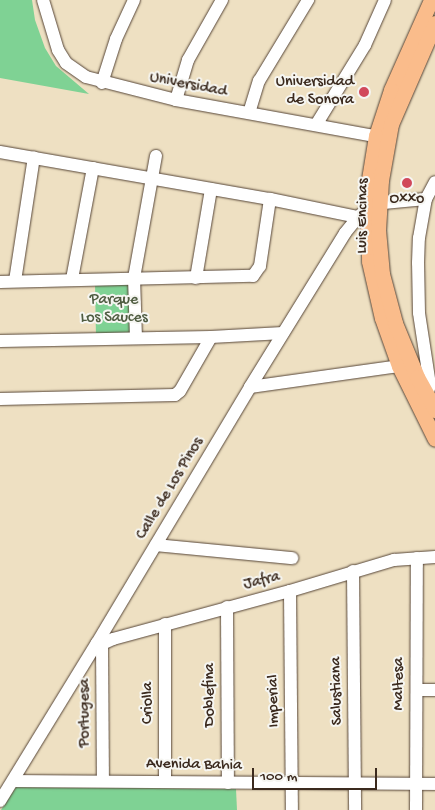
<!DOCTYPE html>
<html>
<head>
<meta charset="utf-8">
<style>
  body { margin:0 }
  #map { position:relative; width:435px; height:810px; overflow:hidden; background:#eee0c2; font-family:"Gochi Hand",sans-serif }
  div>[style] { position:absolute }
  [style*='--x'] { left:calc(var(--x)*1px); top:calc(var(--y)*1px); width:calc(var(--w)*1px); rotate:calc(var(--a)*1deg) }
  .green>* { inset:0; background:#7fd294 }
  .roads { filter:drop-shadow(0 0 1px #564537) drop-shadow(0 0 1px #564537) }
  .minor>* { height:12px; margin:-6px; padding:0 6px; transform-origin:6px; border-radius:6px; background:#fff }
  .major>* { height:15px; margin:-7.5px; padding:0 7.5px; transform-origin:7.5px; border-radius:7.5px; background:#fabc8b }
  .dots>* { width:14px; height:14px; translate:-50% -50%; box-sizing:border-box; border:2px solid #f6f6f2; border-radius:50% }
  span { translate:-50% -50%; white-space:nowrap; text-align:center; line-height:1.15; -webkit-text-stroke:4px #f6f6f2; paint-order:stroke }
  .poi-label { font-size:16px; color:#3b2a1e }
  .right { translate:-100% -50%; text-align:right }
  .street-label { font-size:16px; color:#3b2a1e }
  .park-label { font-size:16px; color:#4f5c41 }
  .scale { position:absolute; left:252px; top:768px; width:125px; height:22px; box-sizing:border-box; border:2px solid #3b2a1e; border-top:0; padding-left:6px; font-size:15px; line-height:18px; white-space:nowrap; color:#3b2a1e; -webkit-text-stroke:4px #f6f6f2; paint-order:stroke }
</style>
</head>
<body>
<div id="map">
  <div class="green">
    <i style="clip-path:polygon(0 0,32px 0,35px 20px,45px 48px,56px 66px,89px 94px,0 78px)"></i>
    <i style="clip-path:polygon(131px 282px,132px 337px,96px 338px,95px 283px)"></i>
    <i style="clip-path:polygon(16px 787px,236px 789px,237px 810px,1px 810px)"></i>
  </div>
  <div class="roads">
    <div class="minor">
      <i style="--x:43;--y:0;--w:52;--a:73.3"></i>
      <i style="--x:58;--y:50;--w:15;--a:58"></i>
      <i style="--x:66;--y:63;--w:24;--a:35"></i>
      <i style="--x:86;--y:77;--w:93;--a:14.3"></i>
      <i style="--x:176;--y:100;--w:212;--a:10.3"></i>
      <i style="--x:102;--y:83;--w:46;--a:-72.3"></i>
      <i style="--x:116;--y:39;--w:43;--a:-65.2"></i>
      <i style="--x:176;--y:100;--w:42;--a:-73.3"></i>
      <i style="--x:188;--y:60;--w:69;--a:-60.5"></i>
      <i style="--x:249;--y:113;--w:34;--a:-73"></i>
      <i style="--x:259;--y:81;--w:95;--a:-58.8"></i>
      <i style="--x:316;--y:125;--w:94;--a:-58.5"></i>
      <i style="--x:365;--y:45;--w:49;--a:-66"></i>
      <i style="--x:0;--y:152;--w:274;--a:9.9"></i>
      <i style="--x:270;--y:199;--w:90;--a:11.6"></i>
      <i style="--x:196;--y:278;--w:90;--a:-80.4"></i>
      <i style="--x:72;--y:279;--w:113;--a:-79.3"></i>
      <i style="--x:15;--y:281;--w:125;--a:-81.3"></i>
      <i style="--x:0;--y:282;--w:253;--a:-1.4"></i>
      <i style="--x:253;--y:276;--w:12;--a:-55"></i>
      <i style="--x:260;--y:266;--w:68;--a:-81.5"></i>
      <i style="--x:136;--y:338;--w:60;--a:-91.9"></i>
      <i style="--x:134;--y:278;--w:124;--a:-79.8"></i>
      <i style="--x:0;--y:341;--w:211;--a:-1.1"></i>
      <i style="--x:211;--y:337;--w:72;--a:-3.2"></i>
      <i style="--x:250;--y:387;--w:150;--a:-8"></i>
      <i style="--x:427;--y:395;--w:10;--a:-73"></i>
      <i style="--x:430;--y:385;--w:73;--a:-98.7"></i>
      <i style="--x:419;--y:313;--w:50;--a:-91.1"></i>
      <i style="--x:418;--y:263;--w:25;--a:-88"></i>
      <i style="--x:419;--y:238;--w:40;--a:-80"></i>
      <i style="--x:426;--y:199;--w:19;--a:-62"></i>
      <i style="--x:0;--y:399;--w:175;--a:-1.3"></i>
      <i style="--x:175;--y:395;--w:6;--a:-39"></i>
      <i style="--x:180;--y:391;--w:62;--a:-60.1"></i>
      <i style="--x:156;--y:545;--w:137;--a:5.5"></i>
      <i style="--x:353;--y:571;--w:239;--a:89.5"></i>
      <i style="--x:290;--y:591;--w:219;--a:89.5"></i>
      <i style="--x:227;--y:607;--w:176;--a:89.7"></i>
      <i style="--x:97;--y:643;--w:5;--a:11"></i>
      <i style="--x:102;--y:644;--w:12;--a:-24"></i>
      <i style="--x:113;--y:639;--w:183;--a:-15.2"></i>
      <i style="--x:290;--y:591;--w:109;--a:-16.6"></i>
      <i style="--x:394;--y:560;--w:41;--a:-4.2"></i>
      <i style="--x:102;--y:644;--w:137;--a:89.6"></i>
      <i style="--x:417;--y:690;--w:18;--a:0"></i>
      <i style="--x:13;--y:781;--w:422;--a:0.4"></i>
      <i style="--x:165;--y:782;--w:158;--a:-90"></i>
      <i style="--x:0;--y:801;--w:185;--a:-58.5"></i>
      <i style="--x:97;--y:643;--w:298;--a:-59.1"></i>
      <i style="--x:250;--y:387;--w:181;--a:-58.3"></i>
      <i style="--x:345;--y:233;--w:21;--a:-51"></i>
      <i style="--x:358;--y:217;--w:20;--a:-41"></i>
      <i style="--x:373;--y:204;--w:53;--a:-5.4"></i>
      <i style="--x:416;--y:810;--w:252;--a:-89.8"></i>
    </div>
    <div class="major">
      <i style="--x:431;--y:0;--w:98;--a:114"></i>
      <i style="--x:391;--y:90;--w:48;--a:108.1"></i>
      <i style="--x:376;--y:136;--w:44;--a:99.2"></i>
      <i style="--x:369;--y:179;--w:48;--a:91.2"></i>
      <i style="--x:368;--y:227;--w:34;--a:88"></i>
      <i style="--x:369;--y:261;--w:58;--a:77.2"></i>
      <i style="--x:382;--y:318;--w:51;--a:70.5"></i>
      <i style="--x:399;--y:366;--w:81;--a:63.7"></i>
      <i style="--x:435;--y:23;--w:110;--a:113.5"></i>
      <i style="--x:391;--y:124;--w:57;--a:100.1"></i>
      <i style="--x:381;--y:180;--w:50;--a:93.4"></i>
      <i style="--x:378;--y:230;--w:44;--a:84.8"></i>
      <i style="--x:382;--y:274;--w:51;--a:75.1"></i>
      <i style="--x:395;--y:323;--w:58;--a:67.8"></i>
      <i style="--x:417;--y:377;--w:38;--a:61"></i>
    </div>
  </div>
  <div class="dots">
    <i style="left:364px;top:92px;background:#d1495b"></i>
    <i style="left:407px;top:183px;background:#d1495b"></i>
  </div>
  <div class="poi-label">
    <span class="right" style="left:354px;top:92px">Universidad<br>de Sonora</span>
    <span style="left:407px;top:200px">Oxxo</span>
  </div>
  <div class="street-label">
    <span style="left:188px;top:86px;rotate:11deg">Universidad</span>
    <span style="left:364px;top:216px;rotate:-89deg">Luis Encinas</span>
    <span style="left:171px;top:489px;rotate:-59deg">Calle de Los Pinos</span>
    <span style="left:262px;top:582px;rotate:-14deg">Jafra</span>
    <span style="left:400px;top:684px;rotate:-90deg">Maltesa</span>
    <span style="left:338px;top:691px;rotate:-91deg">Salustiana</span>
    <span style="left:211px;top:695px;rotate:-90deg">Doblefina</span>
    <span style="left:275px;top:701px;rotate:-91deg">Imperial</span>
    <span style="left:149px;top:703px;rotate:-90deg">Criolla</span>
    <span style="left:86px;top:713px;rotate:-90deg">Portugesa</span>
    <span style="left:194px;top:766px;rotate:1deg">Avenida Bahia</span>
  </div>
  <div class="park-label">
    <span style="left:114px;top:310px">Parque<br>Los Sauces</span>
  </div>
  <div class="scale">100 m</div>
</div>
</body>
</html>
